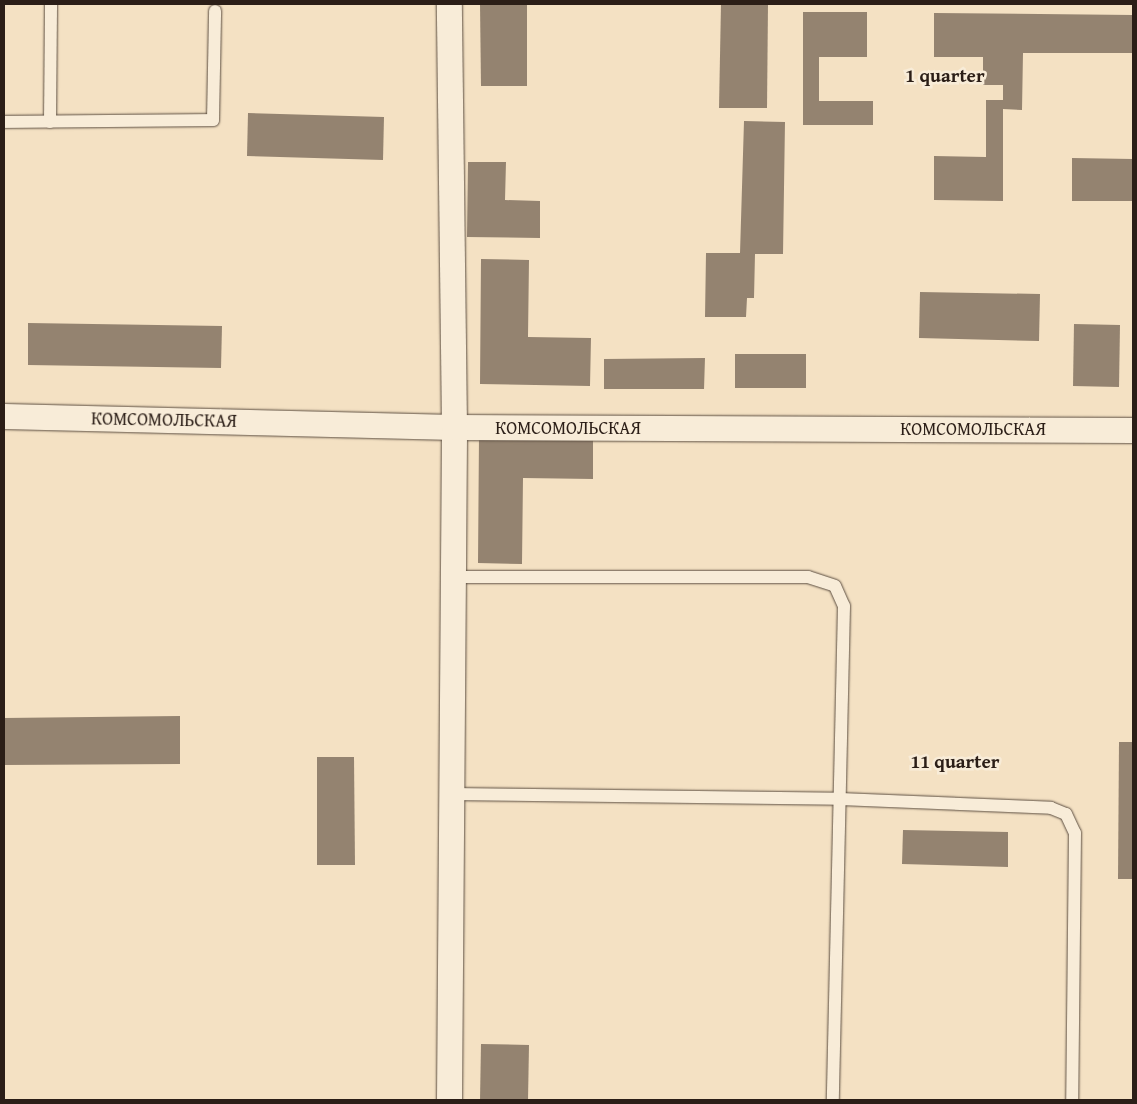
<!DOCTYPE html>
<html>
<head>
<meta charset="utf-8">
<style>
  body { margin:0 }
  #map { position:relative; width:1137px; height:1104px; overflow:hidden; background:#f4e1c3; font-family:"Gentium Book Plus",serif }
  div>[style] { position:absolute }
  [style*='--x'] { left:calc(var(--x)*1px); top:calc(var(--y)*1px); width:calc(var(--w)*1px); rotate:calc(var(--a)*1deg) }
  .building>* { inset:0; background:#948370 }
  .roads { filter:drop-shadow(0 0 1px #5d4f42) drop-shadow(0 0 1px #5d4f42) }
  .service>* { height:12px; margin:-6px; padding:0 6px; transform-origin:6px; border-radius:6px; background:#f8ecd8 }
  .minor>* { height:25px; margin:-12.5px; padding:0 12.5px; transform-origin:12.5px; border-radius:12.5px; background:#f8ecd8 }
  span { translate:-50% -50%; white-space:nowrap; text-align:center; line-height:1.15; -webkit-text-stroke:5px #f8ecd8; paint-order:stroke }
  .street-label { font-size:18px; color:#2b1e17 }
  .neighbourhood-label { font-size:19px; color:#2b1e17; font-weight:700 }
  .frame { position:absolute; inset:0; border:5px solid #2b1e17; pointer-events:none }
</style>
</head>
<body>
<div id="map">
  <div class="building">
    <i style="clip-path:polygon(480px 4px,527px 4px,527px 86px,481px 86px)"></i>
    <i style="clip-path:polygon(721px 4px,768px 4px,767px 108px,719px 108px)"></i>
    <i style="clip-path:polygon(803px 12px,867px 12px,867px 57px,819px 57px,819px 101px,873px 101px,873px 125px,803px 125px)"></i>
    <i style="clip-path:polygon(934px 13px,1133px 15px,1133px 53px,1023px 53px,1022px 110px,1003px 109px,1003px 201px,934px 200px,934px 156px,986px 157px,986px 100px,1003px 100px,1003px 85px,983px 85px,983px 57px,934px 57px)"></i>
    <i style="clip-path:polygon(248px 113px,384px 117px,383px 160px,247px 156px)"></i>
    <i style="clip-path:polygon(744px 121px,785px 122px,783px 254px,755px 254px,754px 298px,747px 298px,746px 317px,705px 317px,706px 253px,740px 253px)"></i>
    <i style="clip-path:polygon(1072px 158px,1133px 159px,1133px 201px,1072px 201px)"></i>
    <i style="clip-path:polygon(468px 162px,506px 162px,505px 200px,540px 201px,540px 238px,467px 237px)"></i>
    <i style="clip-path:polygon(481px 259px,529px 260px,528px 337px,591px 338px,590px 386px,480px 384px)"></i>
    <i style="clip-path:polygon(920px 292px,1040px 294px,1039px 341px,919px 338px)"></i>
    <i style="clip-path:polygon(28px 323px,222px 326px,221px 368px,28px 365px)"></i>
    <i style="clip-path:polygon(1074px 324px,1120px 325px,1119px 387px,1073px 386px)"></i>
    <i style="clip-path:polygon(735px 354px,806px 354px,806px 388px,735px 388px)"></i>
    <i style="clip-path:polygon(705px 358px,704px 389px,604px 389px,604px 359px)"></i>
    <i style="clip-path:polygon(479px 436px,593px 437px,593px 479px,523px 478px,522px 564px,478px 563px)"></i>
    <i style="clip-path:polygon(180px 716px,180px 764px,4px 765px,4px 718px)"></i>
    <i style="clip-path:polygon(1119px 742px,1133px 742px,1133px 879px,1118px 879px)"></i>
    <i style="clip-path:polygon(317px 757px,354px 757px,355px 865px,317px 865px)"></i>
    <i style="clip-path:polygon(903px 830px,1008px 832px,1008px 867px,902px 864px)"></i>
    <i style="clip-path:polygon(481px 1044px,529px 1045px,528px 1100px,480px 1100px)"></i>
  </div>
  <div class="roads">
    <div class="service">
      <i style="--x:4;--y:122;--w:209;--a:-0.5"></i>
      <i style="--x:213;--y:120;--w:109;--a:-88.9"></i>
      <i style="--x:50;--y:122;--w:118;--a:-89.5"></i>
      <i style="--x:452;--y:577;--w:356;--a:0"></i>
      <i style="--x:808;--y:577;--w:28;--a:18"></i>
      <i style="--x:835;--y:586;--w:22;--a:66"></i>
      <i style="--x:844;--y:606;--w:494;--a:91.3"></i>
      <i style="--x:451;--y:794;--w:389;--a:0.7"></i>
      <i style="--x:840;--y:799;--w:211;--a:2.4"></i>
      <i style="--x:1051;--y:808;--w:16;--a:22"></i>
      <i style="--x:1066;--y:814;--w:21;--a:65"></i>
      <i style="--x:1075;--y:833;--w:267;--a:90.6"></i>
    </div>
    <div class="minor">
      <i style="--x:4;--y:416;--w:450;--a:1.4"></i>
      <i style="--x:454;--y:427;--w:679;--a:0.25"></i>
      <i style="--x:449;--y:1100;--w:673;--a:-89.57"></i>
      <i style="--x:454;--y:427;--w:423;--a:-90.7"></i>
    </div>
  </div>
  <div class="street-label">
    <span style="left:164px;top:420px;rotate:1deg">КОМСОМОЛЬСКАЯ</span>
    <span style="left:568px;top:428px">КОМСОМОЛЬСКАЯ</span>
    <span style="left:973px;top:429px">КОМСОМОЛЬСКАЯ</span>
  </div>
  <div class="neighbourhood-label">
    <span style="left:945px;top:76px">1 quarter</span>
    <span style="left:955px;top:762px">11 quarter</span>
  </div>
  <div class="frame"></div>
</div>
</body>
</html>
